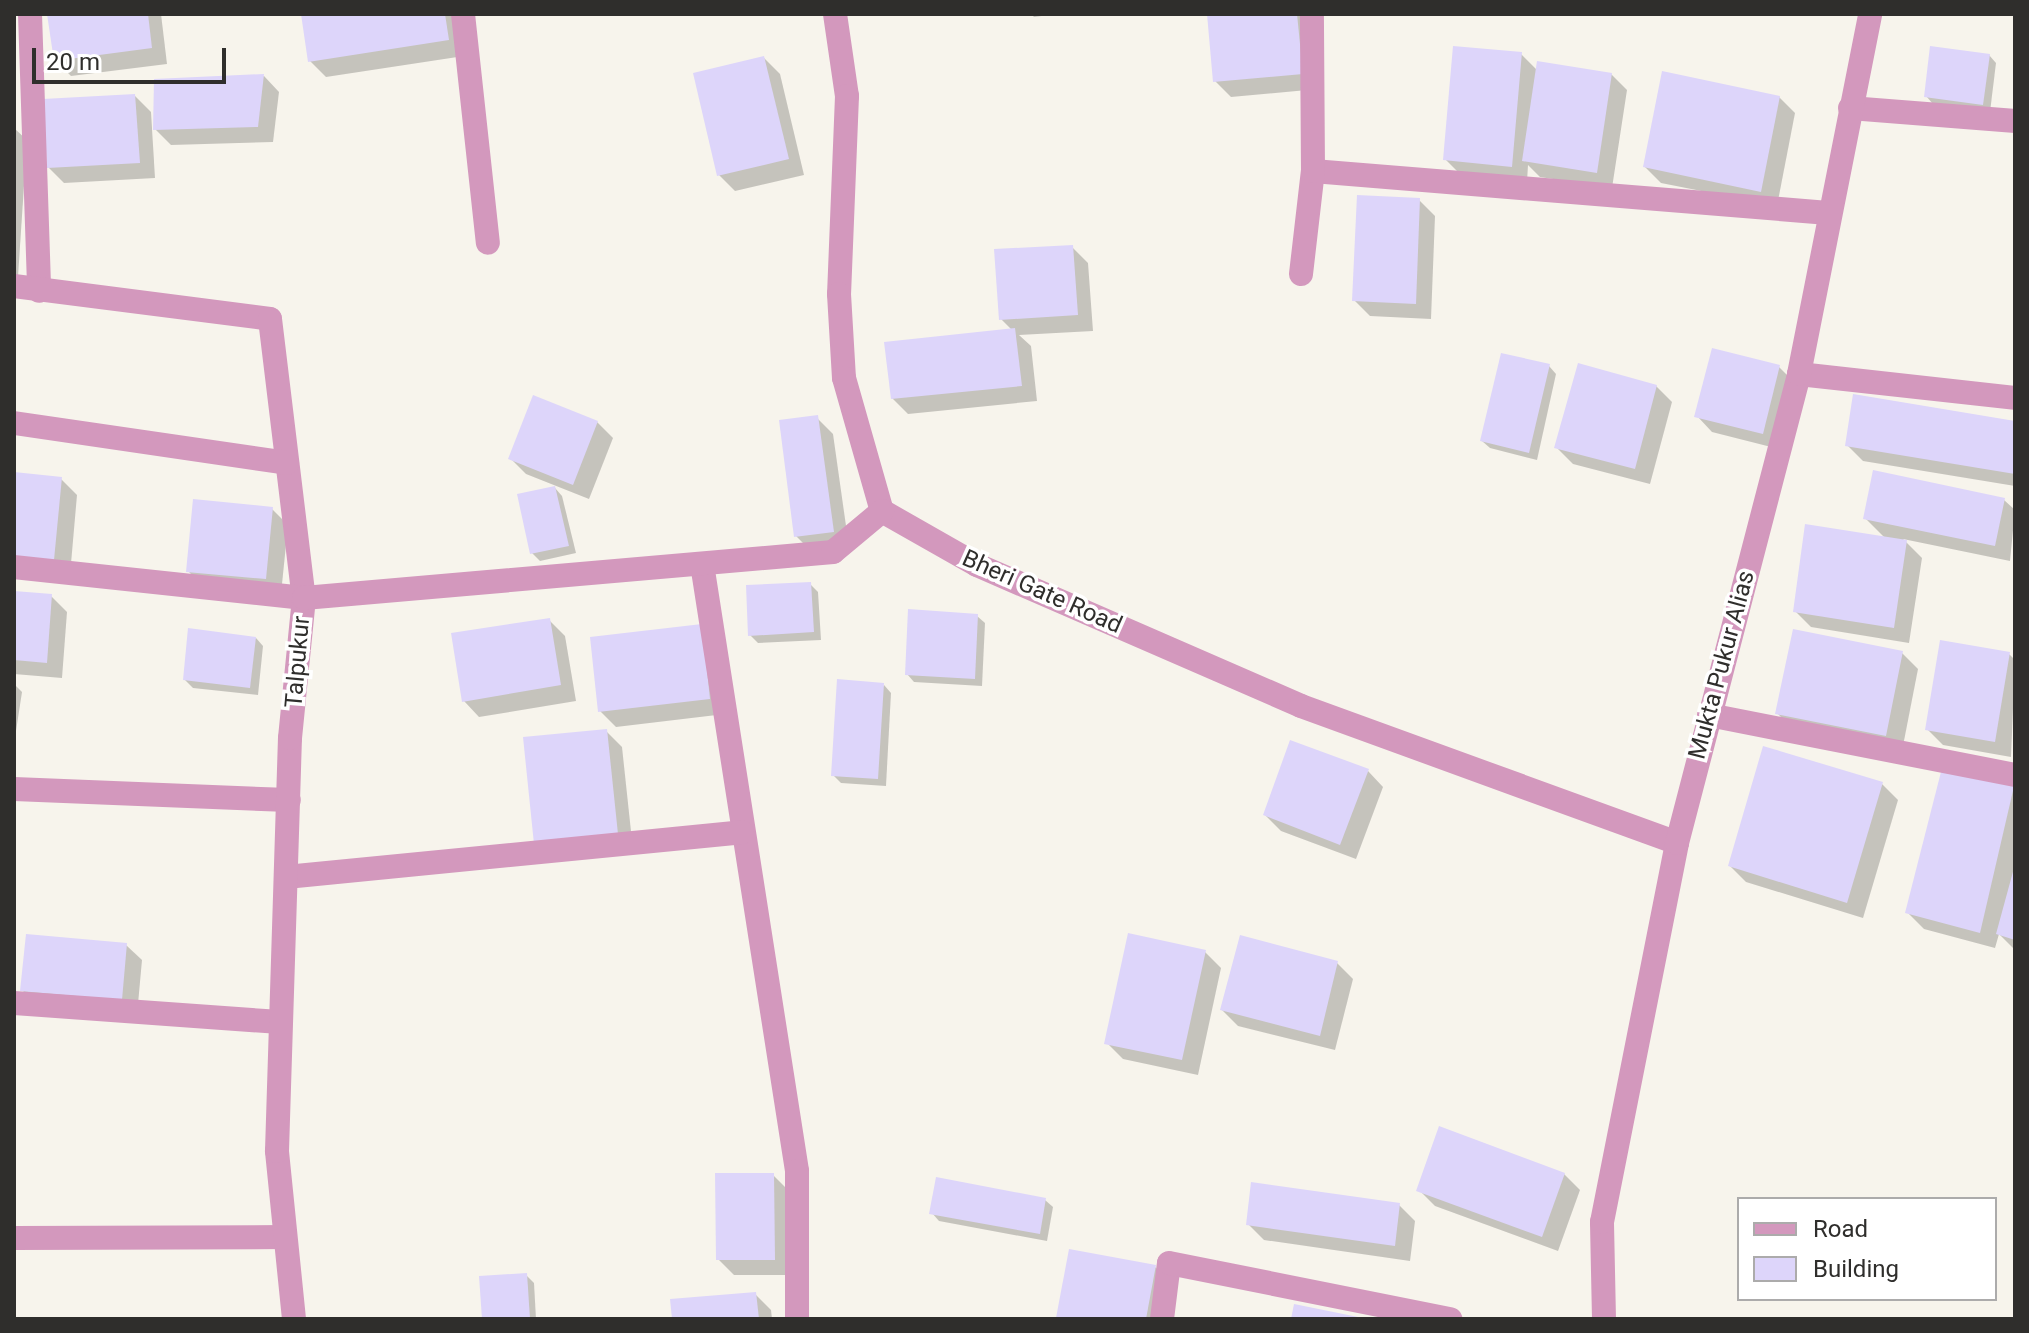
<!DOCTYPE html>
<html>
<head>
<meta charset="utf-8">
<style>
  body { margin:0 }
  #map { position:relative; width:2029px; height:1333px; overflow:hidden; background:#f7f4ec; font-family:Roboto,sans-serif }
  div>[style] { position:absolute }
  [style*='--x'] { left:calc(var(--x)*1px); top:calc(var(--y)*1px); width:calc(var(--w)*1px); rotate:calc(var(--a)*1deg) }
  .shadow>* { inset:0; background:#0003 }
  .building>* { inset:0; background:#ddd5fa }
  .minor>* { height:24px; margin:-12px; padding:0 12px; transform-origin:12px; border-radius:12px; background:#d398bd }
  span { translate:-50% -50%; white-space:nowrap; text-align:center; line-height:1.15; -webkit-text-stroke:7px #fff; paint-order:stroke }
  .street-label { font-size:24px; color:#2f2e2c }
  .frame { position:absolute; inset:0; border:16px solid #2f2e2c; pointer-events:none }
  .legend { position:absolute; left:1737px; top:1197px; width:260px; height:104px; box-sizing:border-box; background:#fff; border:2px solid #acabab; margin:0; padding:10px 14px; list-style:none; font-size:24px; color:#2f2e2c }
  .legend li { display:flex; align-items:center; gap:16px; height:40px }
  .legend b { width:40px; border:2px solid #acabab }
  .scale { position:absolute; left:32px; top:48px; width:194px; height:36px; box-sizing:border-box; border:4px solid #2f2e2c; border-top:0; padding-left:10px; font-size:24px; line-height:28px; white-space:nowrap; color:#2f2e2c; -webkit-text-stroke:6px #fff; paint-order:stroke }
</style>
</head>
<body>
<div id="map">
  <div class="shadow">
    <i style="clip-path:polygon(49px 14px,161px 14px,167px 64px,71px 76px,55px 60px)"></i>
    <i style="clip-path:polygon(303px 14px,457px 14px,464px 56px,326px 77px,310px 61px)"></i>
    <i style="clip-path:polygon(1031px 14px,1057px 14px,1034px 17px)"></i>
    <i style="clip-path:polygon(1209px 14px,1311px 14px,1318px 89px,1231px 97px,1215px 81px)"></i>
    <i style="clip-path:polygon(1337px 14px,1383px 14px,1383px 15px,1339px 16px)"></i>
    <i style="clip-path:polygon(1521px 54px,1538px 71px,1611px 74px,1627px 90px,1612px 188px,1540px 177px,1528px 165px,1527px 182px,1461px 175px,1445px 159px)"></i>
    <i style="clip-path:polygon(1989px 55px,1996px 63px,1990px 112px,1933px 104px,1926px 96px)"></i>
    <i style="clip-path:polygon(764px 58px,780px 74px,804px 175px,735px 191px,719px 175px)"></i>
    <i style="clip-path:polygon(264px 76px,279px 92px,273px 142px,171px 145px,155px 129px)"></i>
    <i style="clip-path:polygon(135px 96px,151px 112px,155px 178px,64px 183px,48px 167px)"></i>
    <i style="clip-path:polygon(1779px 97px,1795px 113px,1777px 206px,1661px 183px,1645px 167px)"></i>
    <i style="clip-path:polygon(14px 128px,27px 140px,17px 292px,14px 292px)"></i>
    <i style="clip-path:polygon(1419px 200px,1435px 216px,1431px 319px,1370px 316px,1354px 300px)"></i>
    <i style="clip-path:polygon(1072px 247px,1088px 263px,1093px 331px,1019px 335px,1031px 346px,1037px 401px,908px 414px,892px 398px,1013px 331px,1001px 319px)"></i>
    <i style="clip-path:polygon(1549px 366px,1556px 374px,1537px 460px,1490px 448px,1482px 441px)"></i>
    <i style="clip-path:polygon(1779px 367px,1795px 383px,1779px 449px,1712px 432px,1697px 416px)"></i>
    <i style="clip-path:polygon(1656px 386px,1672px 402px,1650px 484px,1573px 464px,1557px 448px)"></i>
    <i style="clip-path:polygon(817px 418px,833px 434px,849px 547px,812px 552px,796px 536px)"></i>
    <i style="clip-path:polygon(597px 422px,613px 438px,589px 499px,526px 474px,510px 458px)"></i>
    <i style="clip-path:polygon(2015px 423px,2015px 486px,1863px 461px,1847px 445px)"></i>
    <i style="clip-path:polygon(14px 474px,61px 479px,77px 495px,70px 575px,14px 569px)"></i>
    <i style="clip-path:polygon(555px 488px,562px 496px,576px 553px,540px 561px,532px 553px)"></i>
    <i style="clip-path:polygon(2004px 500px,2015px 510px,2010px 561px,1903px 539px,1922px 558px,1909px 643px,1811px 627px,1795px 611px,1886px 539px,1865px 518px)"></i>
    <i style="clip-path:polygon(272px 509px,288px 525px,281px 594px,204px 587px,188px 571px)"></i>
    <i style="clip-path:polygon(810px 584px,818px 592px,821px 640px,758px 643px,750px 635px)"></i>
    <i style="clip-path:polygon(14px 593px,51px 596px,67px 612px,62px 678px,14px 674px)"></i>
    <i style="clip-path:polygon(977px 616px,985px 623px,982px 686px,914px 682px,907px 674px)"></i>
    <i style="clip-path:polygon(549px 620px,565px 636px,576px 701px,479px 717px,464px 701px)"></i>
    <i style="clip-path:polygon(701px 626px,725px 714px,616px 727px,600px 711px)"></i>
    <i style="clip-path:polygon(256px 638px,263px 646px,258px 695px,193px 688px,185px 680px)"></i>
    <i style="clip-path:polygon(1902px 653px,1918px 669px,1902px 751px,1793px 729px,1777px 713px)"></i>
    <i style="clip-path:polygon(2009px 654px,2015px 660px,2011px 757px,1943px 745px,1927px 729px)"></i>
    <i style="clip-path:polygon(14px 684px,22px 692px,16px 731px,14px 731px)"></i>
    <i style="clip-path:polygon(884px 685px,891px 693px,886px 786px,841px 783px,833px 775px)"></i>
    <i style="clip-path:polygon(606px 731px,622px 747px,633px 850px,536px 843px)"></i>
    <i style="clip-path:polygon(1368px 771px,1383px 787px,1356px 859px,1281px 831px,1265px 815px)"></i>
    <i style="clip-path:polygon(1882px 784px,1898px 800px,1863px 918px,1746px 882px,1730px 866px)"></i>
    <i style="clip-path:polygon(2015px 784px,2015px 950px,1999px 934px,1995px 948px,1924px 929px,1908px 913px)"></i>
    <i style="clip-path:polygon(126px 945px,142px 960px,137px 1015px,38px 1006px,22px 990px)"></i>
    <i style="clip-path:polygon(1205px 952px,1221px 968px,1198px 1075px,1123px 1059px,1107px 1043px)"></i>
    <i style="clip-path:polygon(1337px 963px,1353px 979px,1335px 1050px,1238px 1026px,1222px 1010px)"></i>
    <i style="clip-path:polygon(1564px 1174px,1580px 1190px,1558px 1251px,1435px 1206px,1419px 1190px)"></i>
    <i style="clip-path:polygon(773px 1175px,789px 1191px,790px 1275px,734px 1275px,718px 1259px)"></i>
    <i style="clip-path:polygon(1045px 1200px,1053px 1207px,1047px 1241px,939px 1221px,932px 1213px)"></i>
    <i style="clip-path:polygon(1399px 1205px,1415px 1221px,1410px 1261px,1264px 1240px,1248px 1224px)"></i>
    <i style="clip-path:polygon(1155px 1267px,1171px 1282px,1164px 1319px,1058px 1317px)"></i>
    <i style="clip-path:polygon(526px 1275px,534px 1283px,536px 1319px,484px 1319px)"></i>
    <i style="clip-path:polygon(755px 1294px,771px 1310px,772px 1319px,674px 1319px)"></i>
  </div>
  <div class="building">
    <i style="clip-path:polygon(47px 14px,148px 14px,152px 48px,54px 61px)"></i>
    <i style="clip-path:polygon(301px 14px,445px 14px,449px 40px,308px 62px)"></i>
    <i style="clip-path:polygon(1207px 14px,1297px 14px,1303px 74px,1213px 82px)"></i>
    <i style="clip-path:polygon(1453px 46px,1522px 52px,1512px 167px,1443px 160px)"></i>
    <i style="clip-path:polygon(1930px 46px,1990px 54px,1983px 105px,1924px 97px)"></i>
    <i style="clip-path:polygon(764px 56px,789px 159px,717px 176px,693px 73px)"></i>
    <i style="clip-path:polygon(1537px 61px,1612px 73px,1597px 173px,1522px 161px)"></i>
    <i style="clip-path:polygon(1662px 71px,1780px 96px,1761px 192px,1643px 167px)"></i>
    <i style="clip-path:polygon(264px 74px,258px 127px,153px 130px,154px 79px)"></i>
    <i style="clip-path:polygon(135px 94px,140px 163px,47px 168px,43px 99px)"></i>
    <i style="clip-path:polygon(1357px 195px,1420px 198px,1416px 304px,1352px 301px)"></i>
    <i style="clip-path:polygon(1073px 245px,1078px 315px,999px 320px,994px 249px)"></i>
    <i style="clip-path:polygon(1015px 328px,1022px 386px,891px 399px,884px 342px)"></i>
    <i style="clip-path:polygon(1712px 348px,1780px 365px,1763px 434px,1694px 417px)"></i>
    <i style="clip-path:polygon(1501px 353px,1550px 364px,1529px 453px,1480px 441px)"></i>
    <i style="clip-path:polygon(1578px 363px,1657px 385px,1635px 469px,1554px 448px)"></i>
    <i style="clip-path:polygon(1853px 394px,2015px 421px,2015px 474px,1845px 446px)"></i>
    <i style="clip-path:polygon(533px 395px,598px 421px,573px 485px,508px 459px)"></i>
    <i style="clip-path:polygon(818px 415px,834px 532px,794px 537px,779px 420px)"></i>
    <i style="clip-path:polygon(1873px 470px,2005px 498px,1995px 546px,1863px 519px)"></i>
    <i style="clip-path:polygon(14px 472px,62px 477px,54px 560px,14px 556px)"></i>
    <i style="clip-path:polygon(555px 486px,569px 546px,530px 554px,517px 494px)"></i>
    <i style="clip-path:polygon(193px 499px,273px 507px,266px 579px,186px 572px)"></i>
    <i style="clip-path:polygon(1805px 524px,1907px 540px,1894px 628px,1793px 612px)"></i>
    <i style="clip-path:polygon(811px 582px,814px 632px,748px 636px,746px 585px)"></i>
    <i style="clip-path:polygon(14px 591px,52px 594px,47px 663px,14px 660px)"></i>
    <i style="clip-path:polygon(908px 609px,978px 614px,975px 679px,905px 675px)"></i>
    <i style="clip-path:polygon(550px 618px,561px 685px,462px 702px,451px 633px)"></i>
    <i style="clip-path:polygon(702px 624px,710px 699px,598px 712px,590px 637px)"></i>
    <i style="clip-path:polygon(188px 628px,256px 637px,250px 688px,183px 680px)"></i>
    <i style="clip-path:polygon(1793px 629px,1903px 651px,1886px 736px,1775px 714px)"></i>
    <i style="clip-path:polygon(1940px 640px,2010px 652px,1995px 742px,1925px 730px)"></i>
    <i style="clip-path:polygon(837px 679px,884px 683px,878px 779px,831px 776px)"></i>
    <i style="clip-path:polygon(607px 729px,618px 834px,534px 844px,523px 737px)"></i>
    <i style="clip-path:polygon(1290px 740px,1369px 769px,1340px 845px,1263px 815px)"></i>
    <i style="clip-path:polygon(1763px 746px,1883px 782px,1847px 903px,1728px 866px)"></i>
    <i style="clip-path:polygon(1943px 764px,2015px 782px,1980px 933px,1905px 913px)"></i>
    <i style="clip-path:polygon(2014px 868px,2015px 868px,2015px 940px,1996px 934px)"></i>
    <i style="clip-path:polygon(1128px 933px,1206px 950px,1182px 1060px,1104px 1044px)"></i>
    <i style="clip-path:polygon(26px 934px,127px 943px,122px 1000px,20px 991px)"></i>
    <i style="clip-path:polygon(1240px 935px,1338px 961px,1320px 1036px,1220px 1010px)"></i>
    <i style="clip-path:polygon(1439px 1126px,1565px 1173px,1542px 1237px,1416px 1191px)"></i>
    <i style="clip-path:polygon(715px 1173px,774px 1173px,775px 1260px,716px 1260px)"></i>
    <i style="clip-path:polygon(936px 1177px,1046px 1198px,1040px 1234px,929px 1214px)"></i>
    <i style="clip-path:polygon(1251px 1182px,1400px 1203px,1395px 1246px,1246px 1225px)"></i>
    <i style="clip-path:polygon(1069px 1249px,1156px 1265px,1146px 1319px,1056px 1318px)"></i>
    <i style="clip-path:polygon(527px 1273px,530px 1319px,482px 1319px,479px 1276px)"></i>
    <i style="clip-path:polygon(756px 1292px,759px 1319px,672px 1319px,670px 1299px)"></i>
    <i style="clip-path:polygon(1294px 1304px,1363px 1318px,1363px 1319px,1291px 1319px)"></i>
  </div>
  <div class="minor">
    <i style="--x:30;--y:14;--w:277;--a:88.1"></i>
    <i style="--x:463;--y:14;--w:230;--a:83.8"></i>
    <i style="--x:835;--y:14;--w:83;--a:81.7"></i>
    <i style="--x:847;--y:96;--w:198;--a:92.3"></i>
    <i style="--x:839;--y:294;--w:84;--a:86.6"></i>
    <i style="--x:844;--y:378;--w:138;--a:74.1"></i>
    <i style="--x:882;--y:511;--w:109;--a:29.6"></i>
    <i style="--x:977;--y:565;--w:353;--a:23.5"></i>
    <i style="--x:1301;--y:706;--w:400;--a:20"></i>
    <i style="--x:1850;--y:108;--w:166;--a:4.5"></i>
    <i style="--x:1313;--y:171;--w:517;--a:4.66"></i>
    <i style="--x:1301;--y:274;--w:104;--a:-83.4"></i>
    <i style="--x:1313;--y:171;--w:157;--a:-90.4"></i>
    <i style="--x:14;--y:286;--w:258;--a:7.3"></i>
    <i style="--x:270;--y:319;--w:281;--a:83.1"></i>
    <i style="--x:304;--y:598;--w:292;--a:-173.9"></i>
    <i style="--x:1799;--y:374;--w:217;--a:6.3"></i>
    <i style="--x:14;--y:423;--w:276;--a:8.3"></i>
    <i style="--x:702;--y:564;--w:614;--a:81.1"></i>
    <i style="--x:797;--y:1171;--w:148;--a:90"></i>
    <i style="--x:1709;--y:715;--w:312;--a:11.1"></i>
    <i style="--x:14;--y:789;--w:275;--a:2.3"></i>
    <i style="--x:286;--y:877;--w:458;--a:-5.6"></i>
    <i style="--x:14;--y:1003;--w:267;--a:4.1"></i>
    <i style="--x:14;--y:1238;--w:271;--a:-0.2"></i>
    <i style="--x:294;--y:1319;--w:169;--a:-95.8"></i>
    <i style="--x:277;--y:1151;--w:413;--a:-88.2"></i>
    <i style="--x:290;--y:738;--w:141;--a:-84.3"></i>
    <i style="--x:304;--y:598;--w:531;--a:-4.97"></i>
    <i style="--x:833;--y:552;--w:64;--a:-39.9"></i>
    <i style="--x:1162;--y:1319;--w:56;--a:-82.9"></i>
    <i style="--x:1169;--y:1263;--w:287;--a:11.3"></i>
    <i style="--x:1604;--y:1319;--w:97;--a:-91.2"></i>
    <i style="--x:1602;--y:1222;--w:386;--a:-78.8"></i>
    <i style="--x:1677;--y:843;--w:485;--a:-75.4"></i>
    <i style="--x:1799;--y:374;--w:367;--a:-78.8"></i>
  </div>
  <div class="street-label">
    <span style="left:1042px;top:592px;rotate:24deg">Bheri Gate Road</span>
    <span style="left:298px;top:662px;rotate:-85deg">Talpukur</span>
    <span style="left:1722px;top:665px;rotate:-75deg">Mukta Pukur Alias</span>
  </div>
  <div class="frame"></div>
  <ul class="legend">
  <li><b style="height:10px;background:#d398bd"></b>Road</li>
  <li><b style="height:22px;background:#ddd5fa"></b>Building</li>
  </ul>
  <div class="scale">20 m</div>
</div>
</body>
</html>
